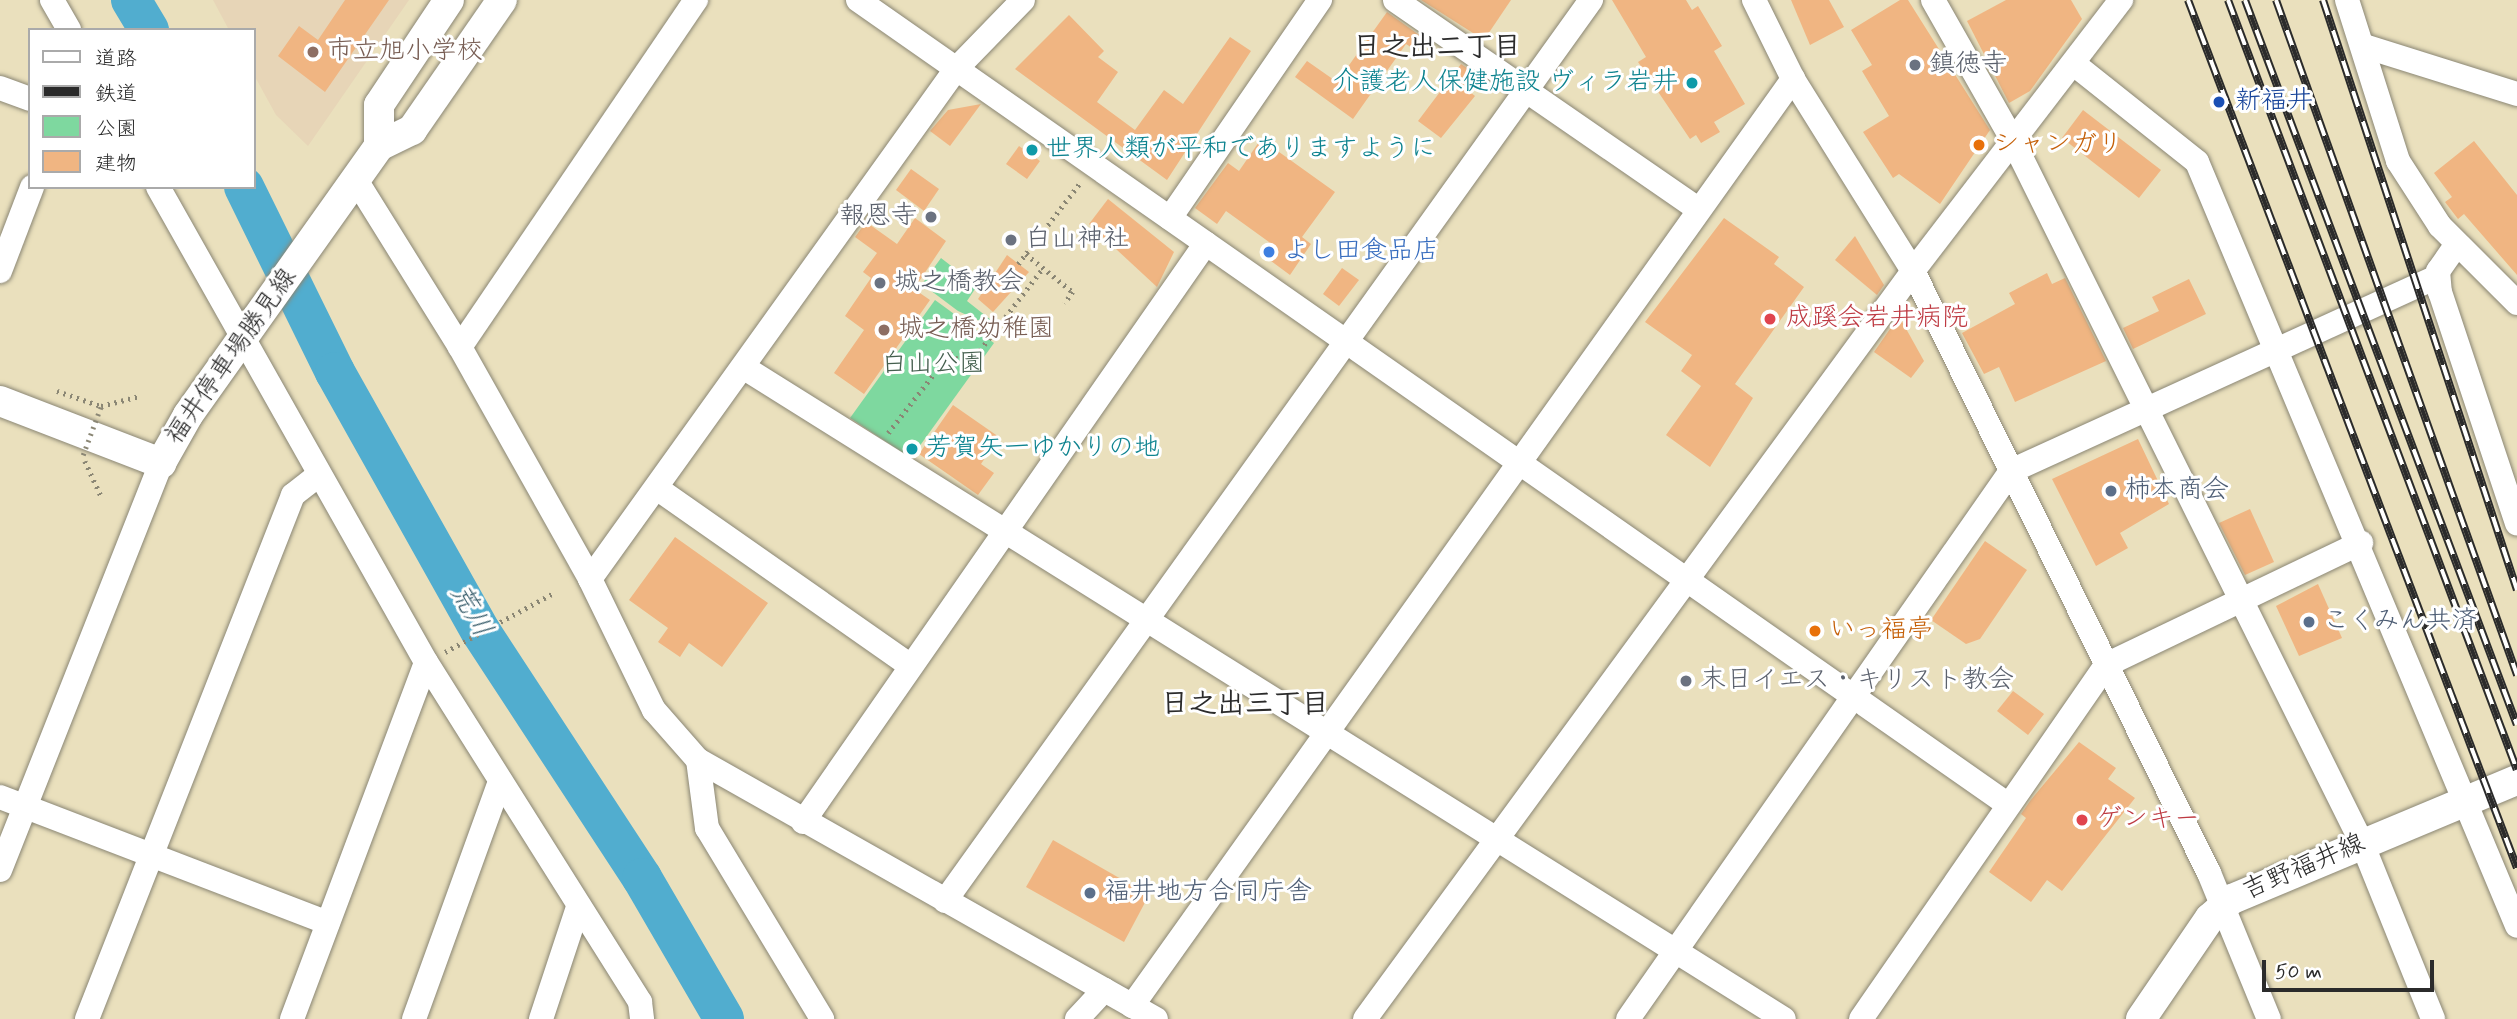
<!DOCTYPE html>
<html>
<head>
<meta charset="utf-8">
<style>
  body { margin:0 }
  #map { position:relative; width:2517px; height:1019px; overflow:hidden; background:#eae0bd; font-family:Mynerve,"Klee One",sans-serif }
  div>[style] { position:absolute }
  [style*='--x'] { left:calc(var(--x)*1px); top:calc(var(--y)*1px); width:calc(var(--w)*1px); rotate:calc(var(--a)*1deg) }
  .built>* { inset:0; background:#e7d5b7 }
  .green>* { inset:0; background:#7ed89f }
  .river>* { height:40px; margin:-20px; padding:0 20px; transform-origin:20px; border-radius:20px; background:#51adcf }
  .building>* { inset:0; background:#f0b582 }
  .path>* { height:4.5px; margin-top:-2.25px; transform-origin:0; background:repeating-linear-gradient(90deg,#8a8674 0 2px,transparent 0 7px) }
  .roads { filter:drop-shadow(0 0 2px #8a8674) drop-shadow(0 0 2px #8a8674) }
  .minor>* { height:24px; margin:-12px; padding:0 12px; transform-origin:12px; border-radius:12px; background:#fff }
  .major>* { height:30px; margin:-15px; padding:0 15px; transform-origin:15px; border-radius:15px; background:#fff }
  .rail>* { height:8px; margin-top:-4px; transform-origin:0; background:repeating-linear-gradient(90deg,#fff 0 16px,#2b2b2b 0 32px); box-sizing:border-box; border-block:2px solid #2b2b2b }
  .path-bridge>* { height:4.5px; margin-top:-2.25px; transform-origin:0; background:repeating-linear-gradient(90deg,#8a8674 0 2px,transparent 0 7px) }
  .dots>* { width:19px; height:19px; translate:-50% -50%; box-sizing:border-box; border:4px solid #fff; border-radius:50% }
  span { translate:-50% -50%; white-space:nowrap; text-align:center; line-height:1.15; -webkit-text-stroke:6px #fff; paint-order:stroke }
  .education-label { font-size:26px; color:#785e54 }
  .left { translate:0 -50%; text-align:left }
  .worship-label { font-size:26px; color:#5b616d }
  .right { translate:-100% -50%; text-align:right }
  .culture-label { font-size:26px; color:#0d838f }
  .transit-label { font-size:26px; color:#164399 }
  .food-label { font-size:26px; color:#c56008 }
  .shop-label { font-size:26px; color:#366cbe }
  .health-label { font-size:26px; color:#be3a42 }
  .street-label { font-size:26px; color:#2b2b2b }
  .park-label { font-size:26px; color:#445f4e }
  .service-label { font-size:26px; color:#4e5e75 }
  .neighbourhood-label { font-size:28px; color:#2b2b2b; font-weight:700 }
  .water-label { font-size:28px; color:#3a5f6d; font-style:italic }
  .legend { position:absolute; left:28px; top:28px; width:228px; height:161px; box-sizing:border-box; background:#fff; border:2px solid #aaa; margin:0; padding:9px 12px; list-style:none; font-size:21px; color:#2b2b2b }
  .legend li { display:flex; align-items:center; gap:14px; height:35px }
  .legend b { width:35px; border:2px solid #aaa }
  .scale { position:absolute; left:2262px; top:960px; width:172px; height:32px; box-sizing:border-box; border:4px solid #2b2b2b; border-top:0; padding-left:9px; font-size:21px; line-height:24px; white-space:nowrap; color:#2b2b2b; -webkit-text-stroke:5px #fff; paint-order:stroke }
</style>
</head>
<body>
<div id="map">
  <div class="built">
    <i style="clip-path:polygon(213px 0,409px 0,308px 146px,276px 115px,254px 75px,254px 30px,229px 30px)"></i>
  </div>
  <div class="green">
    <i style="clip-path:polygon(941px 258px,977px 286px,967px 301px,991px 320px,984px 323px,958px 311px,922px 284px)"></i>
    <i style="clip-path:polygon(935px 300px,994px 343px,911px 458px,850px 418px)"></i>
  </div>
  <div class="river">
    <i style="--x:131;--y:0;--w:35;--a:59"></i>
    <i style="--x:244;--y:187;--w:206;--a:63.8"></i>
    <i style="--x:335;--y:372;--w:298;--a:60.7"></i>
    <i style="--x:481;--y:632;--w:294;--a:56.8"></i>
    <i style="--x:642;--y:878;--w:163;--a:59.8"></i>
  </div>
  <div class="building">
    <i style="clip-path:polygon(345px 0,389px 0,325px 92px,278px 56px,299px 26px,318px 40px)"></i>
    <i style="clip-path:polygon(1421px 0,1511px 0,1484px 40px)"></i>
    <i style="clip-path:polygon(1612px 0,1686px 0,1692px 10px,1698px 6px,1722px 46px,1714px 51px,1745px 104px,1714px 122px,1720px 132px,1701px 143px,1696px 135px,1690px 139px,1638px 62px,1646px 57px)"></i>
    <i style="clip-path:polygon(1791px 0,1829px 0,1844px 27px,1810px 45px)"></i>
    <i style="clip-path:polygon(1900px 0,1908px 0,1990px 130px,1940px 204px,1899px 174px,1893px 178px,1863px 132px,1889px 116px,1862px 71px,1872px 65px,1851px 30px)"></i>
    <i style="clip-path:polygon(2006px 0,2071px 0,2082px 19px,2030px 91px,2009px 103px,1967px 21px)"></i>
    <i style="clip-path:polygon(1387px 12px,1422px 37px,1414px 49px,1406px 44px,1353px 119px,1295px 77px,1307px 61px,1337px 82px)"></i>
    <i style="clip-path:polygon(1069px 15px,1104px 51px,1098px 57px,1118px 72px,1097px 102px,1135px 130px,1164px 90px,1183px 104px,1230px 37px,1251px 51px,1167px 180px,1015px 69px)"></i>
    <i style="clip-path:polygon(1461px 64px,1481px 77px,1470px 92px,1475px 96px,1441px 138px,1418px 121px)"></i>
    <i style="clip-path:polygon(981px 104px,950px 146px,930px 131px,948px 110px)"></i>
    <i style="clip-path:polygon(2083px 110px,2161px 170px,2139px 198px,2062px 138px)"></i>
    <i style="clip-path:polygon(1261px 139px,1335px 192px,1302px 237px,1311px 244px,1290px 275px,1260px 253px,1269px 242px,1226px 211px,1217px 224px,1195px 208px,1228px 163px,1239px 171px)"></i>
    <i style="clip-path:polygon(2474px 141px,2517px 195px,2517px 275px,2464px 214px,2458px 219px,2445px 202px,2452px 197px,2434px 173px)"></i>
    <i style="clip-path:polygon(1019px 146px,1040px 161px,1027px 179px,1006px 164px)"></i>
    <i style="clip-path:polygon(911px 169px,939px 189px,924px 211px,896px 190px)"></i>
    <i style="clip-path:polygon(1108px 199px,1174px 252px,1157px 287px,1089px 224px)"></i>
    <i style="clip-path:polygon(915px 218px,946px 241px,914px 289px,930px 300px,864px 394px,834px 373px,864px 330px,845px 316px,871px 278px,863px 272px,877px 253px,855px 237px,866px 222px,897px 244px)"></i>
    <i style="clip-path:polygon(1724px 218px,1779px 257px,1774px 264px,1804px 287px,1735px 384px,1753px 398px,1710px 467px,1666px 435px,1701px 386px,1681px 371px,1692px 355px,1645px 322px)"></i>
    <i style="clip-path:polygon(1855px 236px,1884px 285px,1877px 295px,1835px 260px)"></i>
    <i style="clip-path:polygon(1007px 255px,1029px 272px,993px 312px,978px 299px)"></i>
    <i style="clip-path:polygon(1342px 268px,1359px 280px,1339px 306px,1323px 294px)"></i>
    <i style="clip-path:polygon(2047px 273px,2052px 284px,2065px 278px,2106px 361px,2015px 402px,1999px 367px,1984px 374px,1962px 333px,2015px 304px,2009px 293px)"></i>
    <i style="clip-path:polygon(2189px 279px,2206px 314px,2133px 349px,2123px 328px,2159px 311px,2152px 297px)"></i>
    <i style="clip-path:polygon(1899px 316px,1924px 361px,1911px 378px,1874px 352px)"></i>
    <i style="clip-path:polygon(953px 405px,999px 437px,981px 464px,994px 473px,978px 495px,919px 454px)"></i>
    <i style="clip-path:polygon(2138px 439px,2169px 504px,2120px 533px,2128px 548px,2096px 566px,2052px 479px)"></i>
    <i style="clip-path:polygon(2250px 509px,2274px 562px,2245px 575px,2219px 523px)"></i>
    <i style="clip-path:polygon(675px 537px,768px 603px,722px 667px,689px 643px,680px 657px,658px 642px,668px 628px,629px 600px)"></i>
    <i style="clip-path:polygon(1985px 541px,2027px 570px,1980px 639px,1966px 644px,1931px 620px)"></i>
    <i style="clip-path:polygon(2318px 584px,2342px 638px,2299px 656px,2276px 606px)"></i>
    <i style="clip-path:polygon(2013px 691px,2044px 714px,2028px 735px,1997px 711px)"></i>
    <i style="clip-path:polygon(2079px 742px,2116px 768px,2108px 779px,2135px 798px,2062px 891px,2047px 880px,2031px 902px,1989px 872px,2026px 818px,2021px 814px,2030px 801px)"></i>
    <i style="clip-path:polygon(1053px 840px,1149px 895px,1124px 942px,1026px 887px)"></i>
  </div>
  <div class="path">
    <i style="--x:1026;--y:254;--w:60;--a:39"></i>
    <i style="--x:1073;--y:292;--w:14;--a:126"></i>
    <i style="--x:1018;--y:264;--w:102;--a:-52.6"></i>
    <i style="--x:57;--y:391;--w:46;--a:18.8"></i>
    <i style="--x:101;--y:406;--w:40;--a:-14.4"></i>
    <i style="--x:888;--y:433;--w:101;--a:-52.2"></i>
    <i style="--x:950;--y:353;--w:22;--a:39"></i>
    <i style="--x:967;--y:367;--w:125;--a:-52.5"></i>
    <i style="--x:85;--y:461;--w:41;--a:65.3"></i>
    <i style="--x:445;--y:652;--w:122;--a:-28.5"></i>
  </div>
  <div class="roads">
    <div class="minor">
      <i style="--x:52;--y:0;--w:34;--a:60"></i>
      <i style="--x:858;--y:0;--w:1402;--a:34.98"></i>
      <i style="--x:1395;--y:0;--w:366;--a:34.6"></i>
      <i style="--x:1754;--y:0;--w:88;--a:63.7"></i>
      <i style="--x:1793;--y:79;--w:226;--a:58"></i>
      <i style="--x:1913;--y:271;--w:671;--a:63.82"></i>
      <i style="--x:2209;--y:873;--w:158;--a:67.7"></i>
      <i style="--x:1933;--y:0;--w:160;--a:60.4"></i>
      <i style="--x:2012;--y:139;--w:786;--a:63.57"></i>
      <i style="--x:2362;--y:843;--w:190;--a:68"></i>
      <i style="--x:2347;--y:0;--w:169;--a:72.4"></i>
      <i style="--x:2398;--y:161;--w:77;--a:57.1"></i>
      <i style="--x:2440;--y:226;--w:109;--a:45"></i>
      <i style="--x:2364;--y:46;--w:160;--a:17.4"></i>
      <i style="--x:2074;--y:64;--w:157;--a:38.5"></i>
      <i style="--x:2197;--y:162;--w:828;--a:67.27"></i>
      <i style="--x:0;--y:88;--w:32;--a:20"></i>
      <i style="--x:356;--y:180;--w:197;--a:58.1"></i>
      <i style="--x:460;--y:347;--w:266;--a:60.7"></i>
      <i style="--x:590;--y:579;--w:146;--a:64"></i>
      <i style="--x:654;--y:710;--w:67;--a:48.7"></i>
      <i style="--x:698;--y:760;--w:526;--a:29.49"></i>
      <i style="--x:158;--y:187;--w:545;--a:60.57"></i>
      <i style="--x:426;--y:662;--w:402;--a:57.8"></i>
      <i style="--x:640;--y:1002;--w:17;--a:83"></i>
      <i style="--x:1170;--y:218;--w:265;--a:-55.5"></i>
      <i style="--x:2457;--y:244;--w:33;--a:125"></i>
      <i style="--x:2438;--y:271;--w:21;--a:85"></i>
      <i style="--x:2440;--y:292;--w:244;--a:71.6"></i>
      <i style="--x:0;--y:271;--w:90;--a:-69.1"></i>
      <i style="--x:460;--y:347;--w:420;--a:-55.8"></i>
      <i style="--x:743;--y:367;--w:1228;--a:32.06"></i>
      <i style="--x:658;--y:489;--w:307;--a:35"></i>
      <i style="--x:590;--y:579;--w:628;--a:-54.33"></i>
      <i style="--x:956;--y:69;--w:96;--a:-45.8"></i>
      <i style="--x:698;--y:760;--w:69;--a:82.5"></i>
      <i style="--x:707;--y:828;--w:223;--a:58.9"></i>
      <i style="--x:0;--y:797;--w:351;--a:21"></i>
      <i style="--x:803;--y:822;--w:705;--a:-55.16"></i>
      <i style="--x:0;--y:870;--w:438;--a:-68.4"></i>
      <i style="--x:945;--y:901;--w:1109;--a:-54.36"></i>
      <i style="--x:1132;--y:1006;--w:1139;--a:-54.51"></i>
      <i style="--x:87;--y:1019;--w:563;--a:-68.54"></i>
      <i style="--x:293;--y:495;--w:31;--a:-38"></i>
      <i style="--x:292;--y:1019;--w:381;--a:-69.4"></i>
      <i style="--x:414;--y:1019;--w:253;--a:-70.1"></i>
      <i style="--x:541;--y:1019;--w:118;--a:-71.7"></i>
      <i style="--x:1077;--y:1019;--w:40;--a:-47"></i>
      <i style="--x:1365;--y:1019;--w:927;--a:-53.77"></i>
      <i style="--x:1913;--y:271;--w:342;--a:-52.5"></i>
      <i style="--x:1628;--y:1019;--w:669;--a:-55.05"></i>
      <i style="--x:2011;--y:471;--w:468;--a:-24.5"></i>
      <i style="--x:1861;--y:1019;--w:431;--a:-55.3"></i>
      <i style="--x:2106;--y:665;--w:283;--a:-25.6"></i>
    </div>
    <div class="major">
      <i style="--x:379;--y:146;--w:41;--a:-90"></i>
      <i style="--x:379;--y:105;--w:126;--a:-56.3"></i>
      <i style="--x:0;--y:401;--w:173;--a:21.1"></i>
      <i style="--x:161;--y:463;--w:55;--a:-60.6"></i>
      <i style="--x:188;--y:415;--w:330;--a:-54.6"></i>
      <i style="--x:379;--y:146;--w:37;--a:-26"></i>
      <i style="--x:412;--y:130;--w:158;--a:-55.3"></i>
      <i style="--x:2141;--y:1019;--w:122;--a:-55.7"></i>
      <i style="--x:2210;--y:918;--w:29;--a:-41"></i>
      <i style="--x:2232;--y:899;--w:309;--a:-22.7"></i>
    </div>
  </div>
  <div class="rail">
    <i style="--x:2188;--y:0;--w:928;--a:69.24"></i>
    <i style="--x:2228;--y:0;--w:822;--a:69.43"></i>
    <i style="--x:2245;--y:0;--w:774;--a:69.44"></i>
    <i style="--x:2276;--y:0;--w:717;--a:70.35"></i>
    <i style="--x:2323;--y:0;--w:621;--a:71.8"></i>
  </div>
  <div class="path-bridge">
    <i style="--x:83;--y:455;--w:52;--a:-69.8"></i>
  </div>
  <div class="dots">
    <i style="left:313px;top:52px;background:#8d6e63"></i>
    <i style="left:1915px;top:65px;background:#6b7280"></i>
    <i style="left:1692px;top:83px;background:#0f9aa8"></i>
    <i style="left:2219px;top:102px;background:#1a4fb4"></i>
    <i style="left:1979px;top:145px;background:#e8710a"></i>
    <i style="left:1032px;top:150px;background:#0f9aa8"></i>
    <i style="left:931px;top:217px;background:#6b7280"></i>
    <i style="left:1011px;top:240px;background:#6b7280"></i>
    <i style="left:1269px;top:252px;background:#3f7fe0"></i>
    <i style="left:880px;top:283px;background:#6b7280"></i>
    <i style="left:1770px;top:319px;background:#e0444e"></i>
    <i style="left:884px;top:330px;background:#8d6e63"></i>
    <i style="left:912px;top:449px;background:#0f9aa8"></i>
    <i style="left:2111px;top:491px;background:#5c6f8a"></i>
    <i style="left:2309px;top:622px;background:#5c6f8a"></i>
    <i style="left:1815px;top:631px;background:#e8710a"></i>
    <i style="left:1686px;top:681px;background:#6b7280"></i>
    <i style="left:2082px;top:820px;background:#e0444e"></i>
    <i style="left:1090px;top:893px;background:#5c6f8a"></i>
  </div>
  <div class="education-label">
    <span class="left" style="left:327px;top:52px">市立旭小学校</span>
    <span class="left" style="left:898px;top:330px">城之橋幼稚園</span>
  </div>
  <div class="worship-label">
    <span class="left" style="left:1929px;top:65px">鎮徳寺</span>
    <span class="right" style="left:917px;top:217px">報恩寺</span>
    <span class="left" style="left:1025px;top:240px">白山神社</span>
    <span class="left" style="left:894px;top:283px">城之橋教会</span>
    <span class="left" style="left:1700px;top:681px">末日イエス・キリスト教会</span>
  </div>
  <div class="culture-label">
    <span class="right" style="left:1678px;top:83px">介護老人保健施設 ヴィラ岩井</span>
    <span class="left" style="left:1046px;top:150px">世界人類が平和でありますように</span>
    <span class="left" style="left:926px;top:449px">芳賀矢一ゆかりの地</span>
  </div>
  <div class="transit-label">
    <span class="left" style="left:2235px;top:102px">新福井</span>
  </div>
  <div class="food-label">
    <span class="left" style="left:1993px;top:145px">シャンガリ</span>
    <span class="left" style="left:1829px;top:631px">いっ福亭</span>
  </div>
  <div class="shop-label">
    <span class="left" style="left:1283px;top:252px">よし田食品店</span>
  </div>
  <div class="health-label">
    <span class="left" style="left:1786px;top:319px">成蹊会岩井病院</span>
    <span class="left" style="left:2096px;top:820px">ゲンキー</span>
  </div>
  <div class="street-label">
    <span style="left:232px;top:357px;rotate:-55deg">福井停車場勝見線</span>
    <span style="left:2304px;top:868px;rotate:-23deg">吉野福井線</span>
  </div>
  <div class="park-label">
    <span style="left:933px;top:365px">白山公園</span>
  </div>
  <div class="service-label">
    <span class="left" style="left:2125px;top:491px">柿本商会</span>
    <span class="left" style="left:2323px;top:622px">こくみん共済</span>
    <span class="left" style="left:1104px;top:893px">福井地方合同庁舎</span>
  </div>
  <div class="neighbourhood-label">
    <span style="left:1437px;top:48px">日之出二丁目</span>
    <span style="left:1245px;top:705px">日之出三丁目</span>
  </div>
  <div class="water-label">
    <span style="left:470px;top:611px;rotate:60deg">荒川</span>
  </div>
  <ul class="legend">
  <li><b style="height:9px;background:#fff"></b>道路</li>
  <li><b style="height:9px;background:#2b2b2b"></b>鉄道</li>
  <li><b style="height:19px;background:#7ed89f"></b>公園</li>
  <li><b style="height:19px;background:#f0b582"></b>建物</li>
  </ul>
  <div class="scale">50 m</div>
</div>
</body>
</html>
